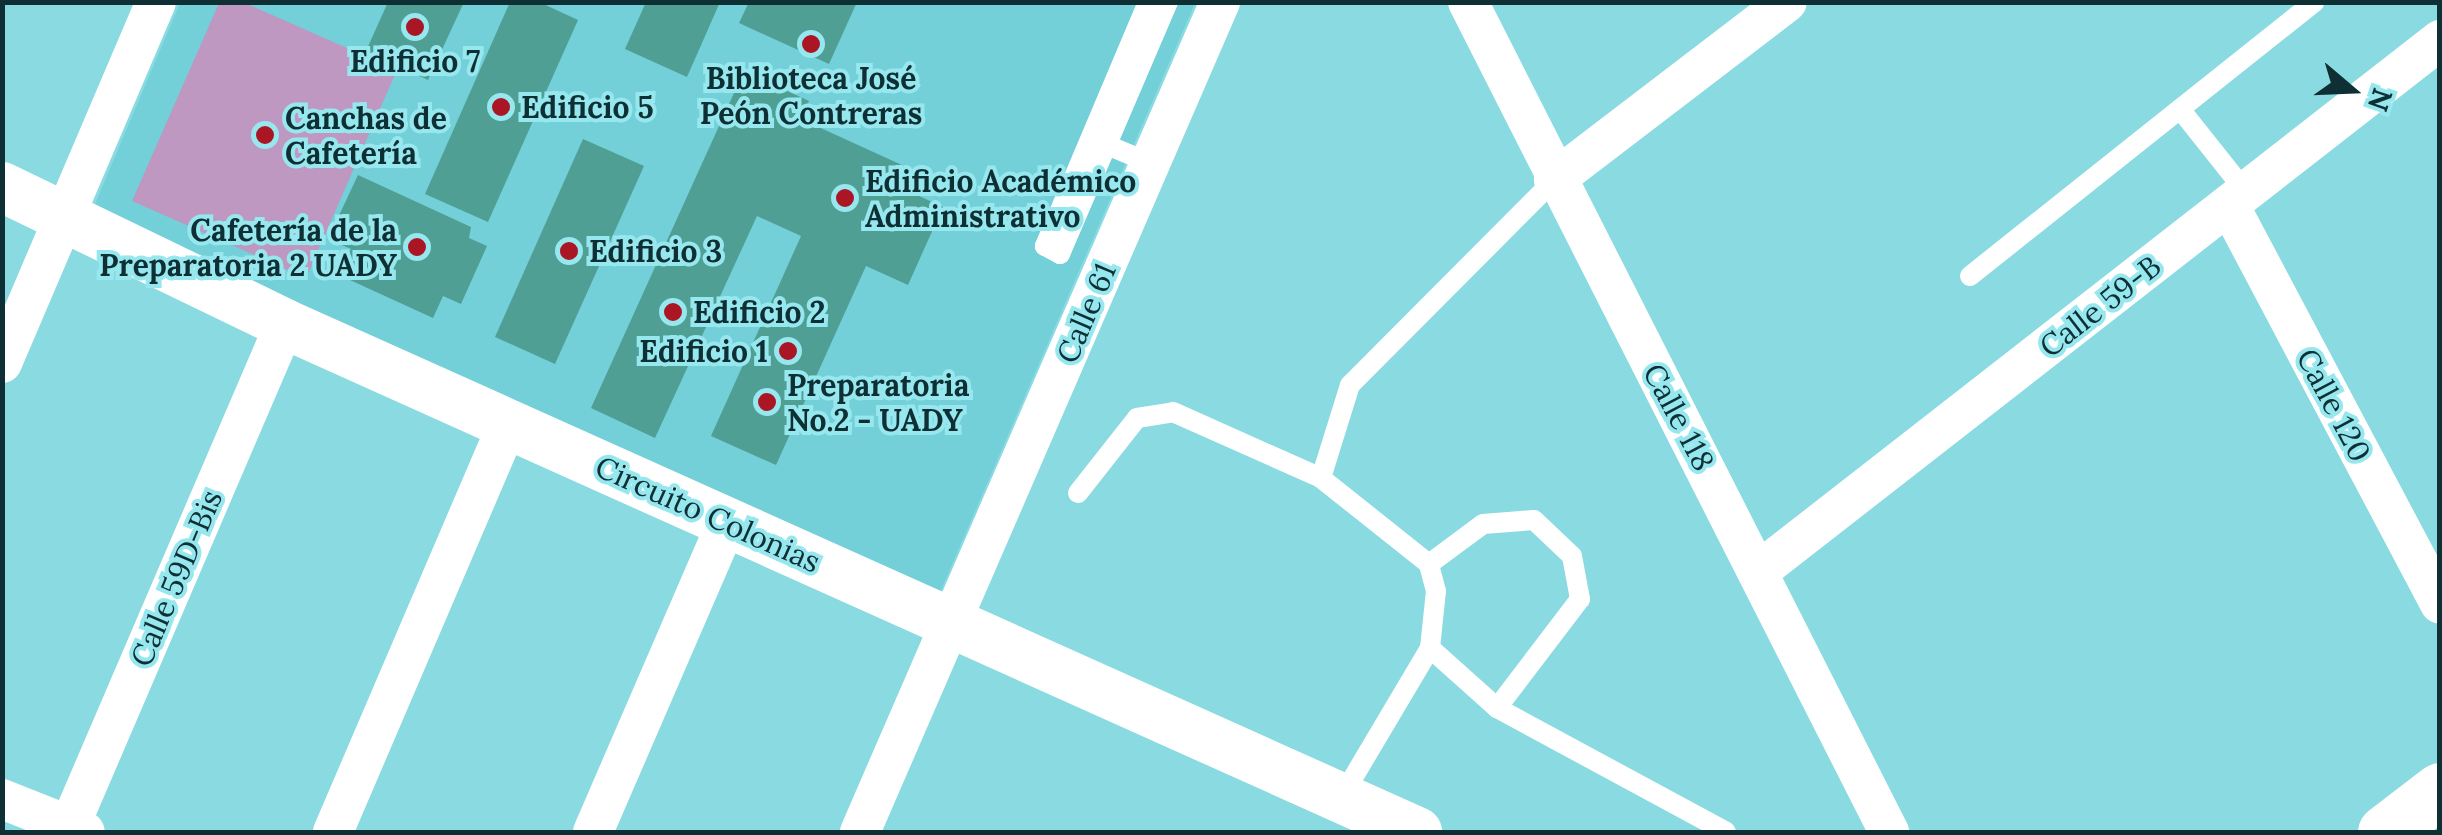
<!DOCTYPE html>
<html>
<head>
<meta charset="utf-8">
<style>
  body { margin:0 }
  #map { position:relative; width:2442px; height:835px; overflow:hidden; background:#8adae2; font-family:Lora,serif }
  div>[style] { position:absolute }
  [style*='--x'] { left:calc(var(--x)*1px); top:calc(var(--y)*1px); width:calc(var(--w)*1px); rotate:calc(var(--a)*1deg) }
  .built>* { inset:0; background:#73cfd8 }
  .green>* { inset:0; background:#be98c1 }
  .building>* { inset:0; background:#509f94 }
  .service>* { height:20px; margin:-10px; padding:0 10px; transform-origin:10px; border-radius:10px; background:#fff }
  .minor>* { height:40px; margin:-20px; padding:0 20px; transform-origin:20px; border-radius:20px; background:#fff }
  .tertiary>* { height:50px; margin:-25px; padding:0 25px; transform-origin:25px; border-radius:25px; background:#fff }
  .primary>* { height:55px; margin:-27.5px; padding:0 27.5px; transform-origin:27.5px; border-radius:27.5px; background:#fff }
  .dots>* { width:28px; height:28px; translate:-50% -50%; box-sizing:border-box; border:5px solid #97e7ef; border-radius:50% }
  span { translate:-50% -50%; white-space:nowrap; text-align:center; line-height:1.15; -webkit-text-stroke:8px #97e7ef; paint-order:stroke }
  .poi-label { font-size:30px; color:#0e3034; font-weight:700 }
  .left { translate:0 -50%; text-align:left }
  .right { translate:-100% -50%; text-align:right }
  .street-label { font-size:30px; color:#0e3034 }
  .frame { position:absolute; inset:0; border:5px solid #0e3034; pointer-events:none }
  .north { position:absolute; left:2302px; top:40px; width:100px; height:100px; -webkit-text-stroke:8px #97e7ef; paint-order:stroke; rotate:109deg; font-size:28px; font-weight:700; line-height:40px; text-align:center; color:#0e3034 }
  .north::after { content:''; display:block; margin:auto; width:35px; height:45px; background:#0e3034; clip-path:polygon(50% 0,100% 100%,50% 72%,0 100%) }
</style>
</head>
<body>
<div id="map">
  <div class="built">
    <i style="clip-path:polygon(180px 3px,1195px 3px,941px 590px,933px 594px,100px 215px,95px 204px)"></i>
  </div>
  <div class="green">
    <i style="clip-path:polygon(219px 3px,245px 3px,397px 70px,306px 278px,132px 201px)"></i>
  </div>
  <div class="building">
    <i style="clip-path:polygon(388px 2px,464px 2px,428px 80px,366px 51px)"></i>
    <i style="clip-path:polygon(510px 2px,539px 2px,578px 20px,488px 222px,425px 194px)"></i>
    <i style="clip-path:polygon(646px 2px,720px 2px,687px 77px,625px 49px)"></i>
    <i style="clip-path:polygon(749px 2px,857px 2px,829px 64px,739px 23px)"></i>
    <i style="clip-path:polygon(744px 71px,809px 101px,801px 119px,915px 171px,906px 190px,943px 207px,908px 285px,866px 266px,776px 465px,711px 436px,801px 236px,757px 216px,655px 438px,591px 408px)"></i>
    <i style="clip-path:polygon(583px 139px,644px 166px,555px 364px,495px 337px)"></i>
    <i style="clip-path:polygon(358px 175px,471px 227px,469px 238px,487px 246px,461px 304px,443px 296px,433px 318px,339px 275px,351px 249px,328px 239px)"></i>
  </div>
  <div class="service">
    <i style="--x:1148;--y:2;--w:265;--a:112.9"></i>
    <i style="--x:1045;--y:246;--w:17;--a:28"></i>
    <i style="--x:1060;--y:254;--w:274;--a:-66.8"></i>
    <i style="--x:2180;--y:109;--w:106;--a:51.5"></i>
    <i style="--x:1107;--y:145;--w:47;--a:22.7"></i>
    <i style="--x:1970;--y:276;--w:440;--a:-38.5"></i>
    <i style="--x:1078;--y:493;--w:95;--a:-51.8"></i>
    <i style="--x:1137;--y:418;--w:36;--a:-9"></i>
    <i style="--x:1173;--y:412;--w:162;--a:24"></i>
    <i style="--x:1429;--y:564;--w:67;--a:-36.5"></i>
    <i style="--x:1483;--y:524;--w:51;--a:-4.5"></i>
    <i style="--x:1534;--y:520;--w:52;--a:43.5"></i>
    <i style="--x:1572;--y:556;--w:44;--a:79.5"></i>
    <i style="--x:1580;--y:599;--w:137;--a:127.3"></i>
    <i style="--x:1430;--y:648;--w:90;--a:41.8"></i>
    <i style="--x:1497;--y:708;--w:260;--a:28.4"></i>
    <i style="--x:1341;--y:798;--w:174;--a:-59.3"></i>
    <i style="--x:1430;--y:648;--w:57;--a:-84"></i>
    <i style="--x:1436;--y:591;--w:28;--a:-105"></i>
    <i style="--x:1429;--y:564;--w:138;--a:-141.5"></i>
    <i style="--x:1321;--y:478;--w:97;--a:-72.7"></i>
    <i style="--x:1350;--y:385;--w:289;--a:-45.1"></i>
  </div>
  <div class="minor">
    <i style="--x:1468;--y:2;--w:931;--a:63.1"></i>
    <i style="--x:1554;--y:180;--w:293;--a:-37.4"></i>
    <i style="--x:2229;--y:205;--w:451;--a:62.1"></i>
    <i style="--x:2;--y:363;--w:392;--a:-66.9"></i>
    <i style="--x:1759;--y:571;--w:864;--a:-37.94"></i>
    <i style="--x:2;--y:799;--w:89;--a:21.7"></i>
    <i style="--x:67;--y:832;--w:553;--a:-66.77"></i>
    <i style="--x:333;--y:832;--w:444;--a:-66.8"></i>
    <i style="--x:593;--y:832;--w:337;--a:-66.6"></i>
    <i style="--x:860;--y:832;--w:905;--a:-66.55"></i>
  </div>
  <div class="tertiary">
    <i style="--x:2;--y:187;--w:314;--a:25.8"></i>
    <i style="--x:285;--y:324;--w:1241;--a:24.17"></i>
  </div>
  <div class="primary">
    <i style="--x:2385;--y:832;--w:69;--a:-37.4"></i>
  </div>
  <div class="dots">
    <i style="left:415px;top:27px;background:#ab1625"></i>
    <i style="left:811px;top:44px;background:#ab1625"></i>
    <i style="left:501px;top:107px;background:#ab1625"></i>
    <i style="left:265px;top:135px;background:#ab1625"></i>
    <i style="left:845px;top:198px;background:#ab1625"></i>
    <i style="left:417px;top:247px;background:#ab1625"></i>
    <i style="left:569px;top:251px;background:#ab1625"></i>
    <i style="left:673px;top:312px;background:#ab1625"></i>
    <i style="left:788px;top:351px;background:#ab1625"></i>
    <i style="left:767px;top:402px;background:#ab1625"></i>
  </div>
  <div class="poi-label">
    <span style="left:415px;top:61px">Edificio 7</span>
    <span style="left:811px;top:95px">Biblioteca José<br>Peón Contreras</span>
    <span class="left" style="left:521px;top:107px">Edificio 5</span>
    <span class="left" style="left:285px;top:135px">Canchas de<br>Cafetería</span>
    <span class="left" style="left:865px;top:198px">Edificio Académico<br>Administrativo</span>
    <span class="right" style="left:397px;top:247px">Cafetería de la<br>Preparatoria 2 UADY</span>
    <span class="left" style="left:589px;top:251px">Edificio 3</span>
    <span class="left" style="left:693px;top:312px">Edificio 2</span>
    <span class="right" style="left:768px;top:351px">Edificio 1</span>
    <span class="left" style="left:787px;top:402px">Preparatoria<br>No.2 - UADY</span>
  </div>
  <div class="street-label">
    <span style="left:2100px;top:306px;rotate:-38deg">Calle 59-B</span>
    <span style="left:1086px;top:313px;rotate:-67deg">Calle 61</span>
    <span style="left:2334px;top:405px;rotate:62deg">Calle 120</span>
    <span style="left:1679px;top:417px;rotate:62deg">Calle 118</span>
    <span style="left:708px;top:514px;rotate:24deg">Circuito Colonias</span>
    <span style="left:176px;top:578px;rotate:-67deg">Calle 59D-Bis</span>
  </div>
  <div class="frame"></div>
  <div class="north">N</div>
</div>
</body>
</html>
